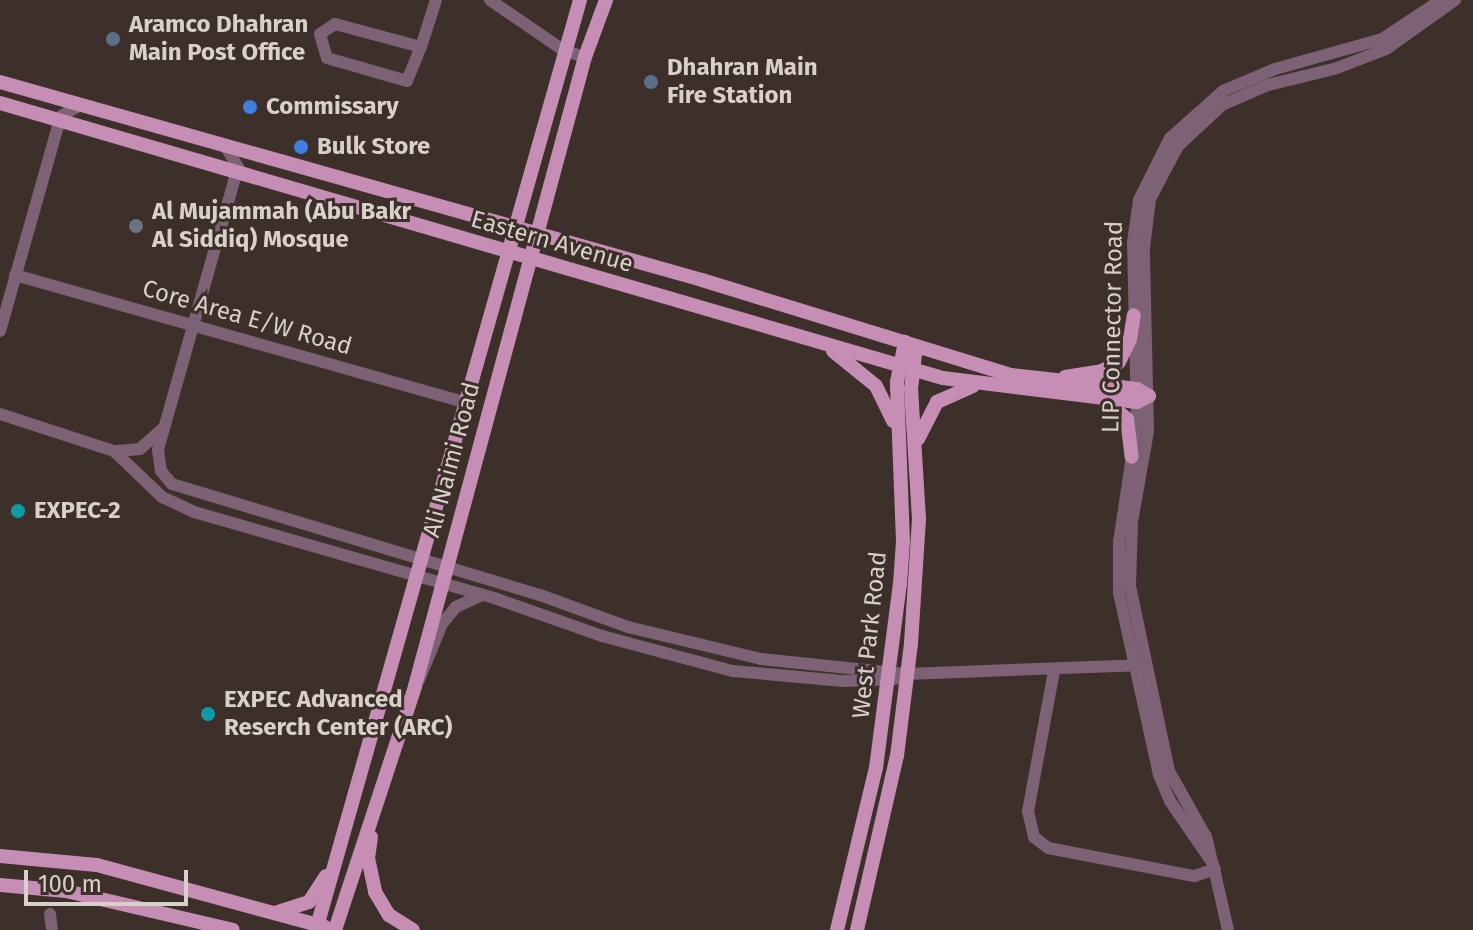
<!DOCTYPE html>
<html>
<head>
<meta charset="utf-8">
<style>
  body { margin:0 }
  #map { position:relative; width:1473px; height:930px; overflow:hidden; background:#3d2f29; font-family:"Fira Sans",sans-serif }
  div>[style] { position:absolute }
  [style*='--x'] { left:calc(var(--x)*1px); top:calc(var(--y)*1px); width:calc(var(--w)*1px); rotate:calc(var(--a)*1deg) }
  .minor>* { height:12px; margin:-6px; padding:0 6px; transform-origin:6px; border-radius:6px; background:#7d6174 }
  .major>* { height:14px; margin:-7px; padding:0 7px; transform-origin:7px; border-radius:7px; background:#c78eb5 }
  .dots>* { width:22px; height:22px; translate:-50% -50%; box-sizing:border-box; border:4px solid #3d2f29; border-radius:50% }
  span { translate:-50% -50%; white-space:nowrap; text-align:center; line-height:1.15; -webkit-text-stroke:6px #3d2f29; paint-order:stroke }
  .poi-label { font-size:24px; color:#d9cfcb; font-weight:700 }
  .left { translate:0 -50%; text-align:left }
  .street-label { font-size:24px; color:#d9cfcb }
  .scale { position:absolute; left:24px; top:870px; width:164px; height:36px; box-sizing:border-box; border:4px solid #d9cfcb; border-top:0; padding-left:10px; font-size:24px; line-height:28px; white-space:nowrap; color:#d9cfcb; -webkit-text-stroke:6px #3d2f29; paint-order:stroke }
</style>
</head>
<body>
<div id="map">
  <div class="minor">
    <i style="--x:490;--y:0;--w:88;--a:34.4"></i>
    <i style="--x:563;--y:50;--w:23;--a:18"></i>
    <i style="--x:1441;--y:0;--w:71;--a:146.5"></i>
    <i style="--x:1382;--y:39;--w:111;--a:164.3"></i>
    <i style="--x:1275;--y:69;--w:56;--a:157.1"></i>
    <i style="--x:1223;--y:91;--w:71;--a:138.4"></i>
    <i style="--x:1170;--y:138;--w:69;--a:116.6"></i>
    <i style="--x:1139;--y:200;--w:42;--a:98.1"></i>
    <i style="--x:1133;--y:242;--w:181;--a:88.7"></i>
    <i style="--x:1137;--y:423;--w:120;--a:98.6"></i>
    <i style="--x:1119;--y:542;--w:51;--a:90"></i>
    <i style="--x:1119;--y:593;--w:186;--a:77.6"></i>
    <i style="--x:1159;--y:775;--w:28;--a:67"></i>
    <i style="--x:1170;--y:801;--w:74;--a:55.5"></i>
    <i style="--x:1212;--y:862;--w:26;--a:-103"></i>
    <i style="--x:1206;--y:837;--w:76;--a:-119.3"></i>
    <i style="--x:1169;--y:771;--w:189;--a:-101.9"></i>
    <i style="--x:1130;--y:586;--w:64;--a:-88.2"></i>
    <i style="--x:1132;--y:522;--w:92;--a:-80"></i>
    <i style="--x:1148;--y:431;--w:183;--a:-91.3"></i>
    <i style="--x:1144;--y:248;--w:49;--a:-83"></i>
    <i style="--x:1150;--y:199;--w:60;--a:-62.2"></i>
    <i style="--x:1178;--y:146;--w:60;--a:-43"></i>
    <i style="--x:1222;--y:105;--w:50;--a:-23.5"></i>
    <i style="--x:1268;--y:85;--w:71;--a:-13.8"></i>
    <i style="--x:1337;--y:68;--w:53;--a:-21.2"></i>
    <i style="--x:1386;--y:49;--w:85;--a:-35.4"></i>
    <i style="--x:421;--y:47;--w:89;--a:-165"></i>
    <i style="--x:335;--y:24;--w:18;--a:146"></i>
    <i style="--x:320;--y:34;--w:25;--a:74"></i>
    <i style="--x:327;--y:58;--w:83;--a:16"></i>
    <i style="--x:407;--y:81;--w:37;--a:-68"></i>
    <i style="--x:421;--y:47;--w:49;--a:-72.3"></i>
    <i style="--x:227;--y:149;--w:21;--a:59"></i>
    <i style="--x:238;--y:167;--w:294;--a:105.8"></i>
    <i style="--x:158;--y:450;--w:21;--a:82"></i>
    <i style="--x:161;--y:471;--w:17;--a:50"></i>
    <i style="--x:172;--y:484;--w:384;--a:16.8"></i>
    <i style="--x:540;--y:595;--w:94;--a:20"></i>
    <i style="--x:628;--y:627;--w:137;--a:13.5"></i>
    <i style="--x:761;--y:659;--w:147;--a:5.9"></i>
    <i style="--x:907;--y:674;--w:231;--a:-2.2"></i>
    <i style="--x:15;--y:275;--w:471;--a:15.8"></i>
    <i style="--x:0;--y:331;--w:223;--a:-74.2"></i>
    <i style="--x:61;--y:116;--w:21;--a:-29"></i>
    <i style="--x:0;--y:414;--w:120;--a:18"></i>
    <i style="--x:114;--y:451;--w:66;--a:43.8"></i>
    <i style="--x:162;--y:497;--w:35;--a:25"></i>
    <i style="--x:194;--y:512;--w:315;--a:16"></i>
    <i style="--x:497;--y:599;--w:111;--a:19.4"></i>
    <i style="--x:602;--y:636;--w:136;--a:15"></i>
    <i style="--x:733;--y:671;--w:110;--a:5.2"></i>
    <i style="--x:843;--y:681;--w:52;--a:-2.2"></i>
    <i style="--x:117;--y:451;--w:23;--a:-5"></i>
    <i style="--x:140;--y:449;--w:30;--a:-42"></i>
    <i style="--x:1054;--y:671;--w:142;--a:100.5"></i>
    <i style="--x:1028;--y:811;--w:27;--a:77"></i>
    <i style="--x:1034;--y:837;--w:18;--a:38"></i>
    <i style="--x:1048;--y:848;--w:149;--a:10.9"></i>
    <i style="--x:1194;--y:876;--w:22;--a:-18"></i>
    <i style="--x:419;--y:680;--w:61;--a:-67.7"></i>
    <i style="--x:442;--y:624;--w:22;--a:-51"></i>
    <i style="--x:456;--y:607;--w:29;--a:-25"></i>
    <i style="--x:1213;--y:864;--w:68;--a:77.2"></i>
    <i style="--x:50;--y:914;--w:16;--a:83"></i>
  </div>
  <div class="major">
    <i style="--x:0;--y:82;--w:729;--a:15.75"></i>
    <i style="--x:702;--y:280;--w:323;--a:17.1"></i>
    <i style="--x:1011;--y:375;--w:127;--a:6.3"></i>
    <i style="--x:1137;--y:389;--w:14;--a:30"></i>
    <i style="--x:0;--y:103;--w:982;--a:16.26"></i>
    <i style="--x:943;--y:378;--w:195;--a:7.1"></i>
    <i style="--x:1137;--y:402;--w:13;--a:-27"></i>
    <i style="--x:833;--y:351;--w:55;--a:39.1"></i>
    <i style="--x:876;--y:386;--w:39;--a:64"></i>
    <i style="--x:1065;--y:377;--w:37;--a:-9"></i>
    <i style="--x:1102;--y:371;--w:19;--a:-28"></i>
    <i style="--x:1119;--y:362;--w:25;--a:-64"></i>
    <i style="--x:1130;--y:339;--w:24;--a:-81"></i>
    <i style="--x:1105;--y:401;--w:28;--a:39"></i>
    <i style="--x:1127;--y:419;--w:38;--a:83"></i>
    <i style="--x:918;--y:439;--w:42;--a:-62.8"></i>
    <i style="--x:937;--y:402;--w:39;--a:-24"></i>
    <i style="--x:371;--y:837;--w:21;--a:98"></i>
    <i style="--x:368;--y:858;--w:35;--a:78"></i>
    <i style="--x:375;--y:892;--w:27;--a:59"></i>
    <i style="--x:389;--y:915;--w:28;--a:32"></i>
    <i style="--x:0;--y:856;--w:97;--a:5.3"></i>
    <i style="--x:97;--y:865;--w:236;--a:15.2"></i>
    <i style="--x:0;--y:885;--w:66;--a:5.2"></i>
    <i style="--x:66;--y:891;--w:171;--a:13.1"></i>
    <i style="--x:275;--y:913;--w:36;--a:-18"></i>
    <i style="--x:309;--y:902;--w:31;--a:-57"></i>
    <i style="--x:316;--y:930;--w:967;--a:-74.15"></i>
    <i style="--x:335;--y:930;--w:257;--a:-71.8"></i>
    <i style="--x:415;--y:686;--w:652;--a:-74.88"></i>
    <i style="--x:585;--y:57;--w:61;--a:-69.8"></i>
    <i style="--x:837;--y:930;--w:167;--a:-76.5"></i>
    <i style="--x:876;--y:768;--w:186;--a:-82.6"></i>
    <i style="--x:900;--y:584;--w:43;--a:-86"></i>
    <i style="--x:903;--y:541;--w:159;--a:-92.2"></i>
    <i style="--x:897;--y:382;--w:41;--a:-78.7"></i>
    <i style="--x:857;--y:930;--w:179;--a:-77.1"></i>
    <i style="--x:897;--y:756;--w:114;--a:-82.9"></i>
    <i style="--x:911;--y:643;--w:124;--a:-86.3"></i>
    <i style="--x:919;--y:519;--w:130;--a:-93.5"></i>
    <i style="--x:911;--y:389;--w:43;--a:-83.4"></i>
  </div>
  <div class="dots">
    <i style="left:113px;top:39px;background:#5c6f8a"></i>
    <i style="left:651px;top:82px;background:#5c6f8a"></i>
    <i style="left:250px;top:107px;background:#3f7fe0"></i>
    <i style="left:301px;top:147px;background:#3f7fe0"></i>
    <i style="left:136px;top:226px;background:#6b7280"></i>
    <i style="left:18px;top:511px;background:#0f9aa8"></i>
    <i style="left:208px;top:714px;background:#0f9aa8"></i>
  </div>
  <div class="poi-label">
    <span class="left" style="left:129px;top:39px">Aramco Dhahran<br>Main Post Office</span>
    <span class="left" style="left:667px;top:82px">Dhahran Main<br>Fire Station</span>
    <span class="left" style="left:266px;top:107px">Commissary</span>
    <span class="left" style="left:317px;top:147px">Bulk Store</span>
    <span class="left" style="left:152px;top:226px">Al Mujammah (Abu Bakr<br>Al Siddiq) Mosque</span>
    <span class="left" style="left:34px;top:511px">EXPEC-2</span>
    <span class="left" style="left:224px;top:714px">EXPEC Advanced<br>Reserch Center (ARC)</span>
  </div>
  <div class="street-label">
    <span style="left:552px;top:242px;rotate:16deg">Eastern Avenue</span>
    <span style="left:247px;top:318px;rotate:16deg">Core Area E/W Road</span>
    <span style="left:1113px;top:327px;rotate:-89deg">LIP Connector Road</span>
    <span style="left:452px;top:460px;rotate:-75deg">Ali Naimi Road</span>
    <span style="left:870px;top:635px;rotate:-84deg">West Park Road</span>
  </div>
  <div class="scale">100 m</div>
</div>
</body>
</html>
